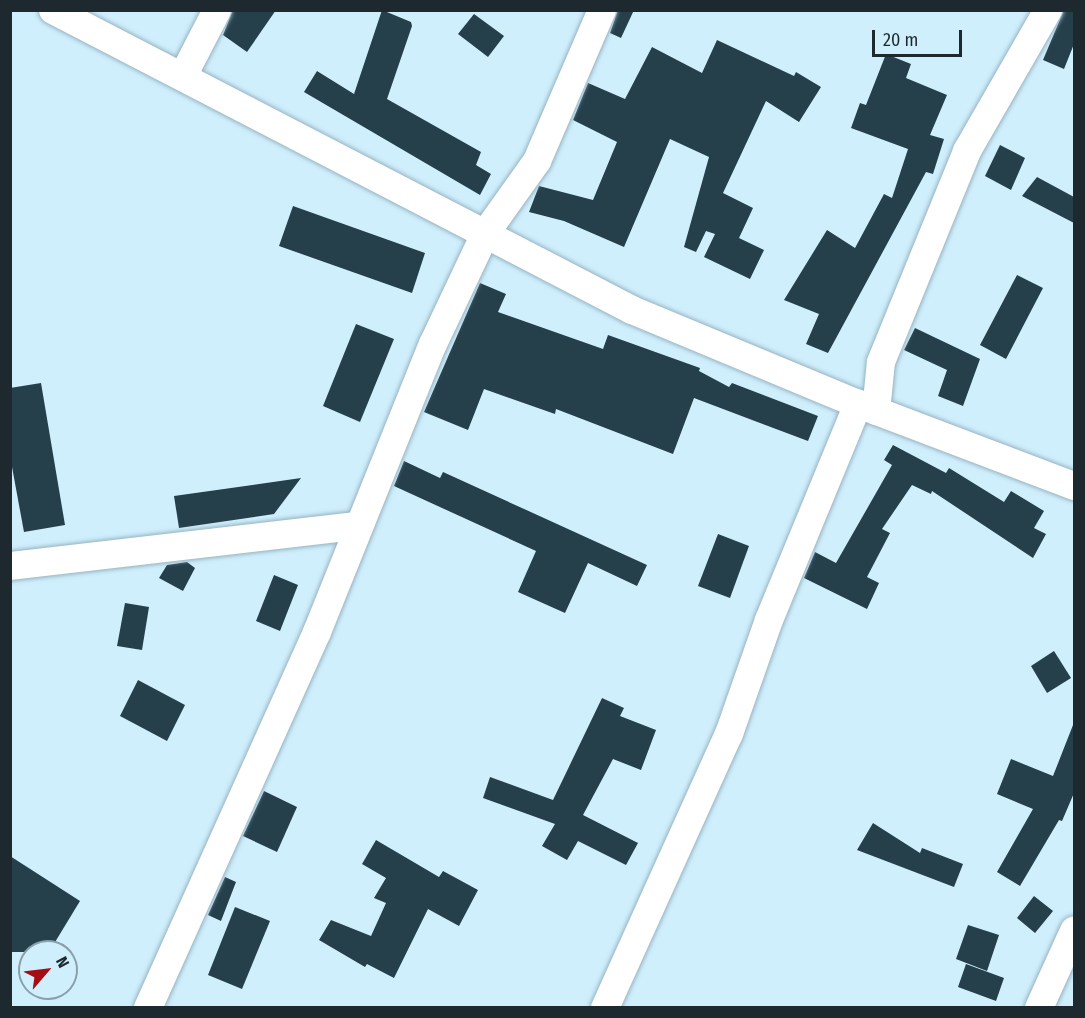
<!DOCTYPE html>
<html>
<head>
<meta charset="utf-8">
<style>
  body { margin:0 }
  #map { position:relative; width:1085px; height:1018px; overflow:hidden; background:#d0effd; font-family:"Fira Sans Condensed",sans-serif }
  div>[style] { position:absolute }
  [style*='--x'] { left:calc(var(--x)*1px); top:calc(var(--y)*1px); width:calc(var(--w)*1px); rotate:calc(var(--a)*1deg) }
  .building>* { inset:0; background:#253f4b }
  .roads { filter:drop-shadow(0 0 2px #96b3c1) drop-shadow(0 0 2px #96b3c1) }
  .minor>* { height:28px; margin:-14px; padding:0 14px; transform-origin:14px; border-radius:14px; background:#fff }
  span { translate:-50% -50%; white-space:nowrap; text-align:center; line-height:1.15; -webkit-text-stroke:6px #d0effd; paint-order:stroke }
  .frame { position:absolute; inset:0; border:12px solid #1e292f; pointer-events:none }
  .north { position:absolute; left:18px; top:940px; width:60px; height:60px; box-sizing:border-box; background:#d0effd; border:2px solid #89a0ab; border-radius:50%; rotate:62deg; font-size:16px; font-weight:700; line-height:24px; text-align:center; color:#1e292f }
  .north::after { content:''; display:block; margin:auto; width:21px; height:27px; background:#a50d14; clip-path:polygon(50% 0,100% 100%,50% 72%,0 100%) }
  .scale { position:absolute; left:872px; top:30px; width:90px; height:27px; box-sizing:border-box; border:3px solid #1e292f; border-top:0; padding-left:8px; font-size:18px; line-height:21px; white-space:nowrap; color:#1e292f; -webkit-text-stroke:4px #d0effd; paint-order:stroke }
</style>
</head>
<body>
<div id="map">
  <div class="building">
    <i style="clip-path:polygon(233px 10px,276px 10px,247px 52px,223px 35px)"></i>
    <i style="clip-path:polygon(382px 10px,411px 22px,412px 26px,387px 99px,481px 152px,476px 165px,491px 174px,480px 195px,304px 92px,317px 71px,354px 94px)"></i>
    <i style="clip-path:polygon(618px 10px,634px 10px,621px 38px,610px 33px)"></i>
    <i style="clip-path:polygon(1064px 10px,1074px 10px,1074px 44px,1064px 69px,1043px 60px)"></i>
    <i style="clip-path:polygon(474px 14px,504px 36px,488px 57px,458px 34px)"></i>
    <i style="clip-path:polygon(717px 40px,794px 76px,796px 72px,821px 87px,799px 122px,766px 101px,723px 193px,753px 208px,739px 238px,764px 250px,750px 279px,704px 257px,715px 234px,706px 231px,696px 252px,684px 247px,709px 157px,670px 139px,624px 247px,564px 221px,529px 212px,539px 186px,593px 200px,617px 142px,573px 120px,588px 83px,625px 99px,652px 47px,702px 73px)"></i>
    <i style="clip-path:polygon(886px 54px,911px 64px,906px 78px,947px 95px,930px 135px,944px 139px,933px 174px,926px 172px,828px 353px,806px 344px,819px 314px,784px 300px,827px 230px,855px 248px,884px 194px,892px 198px,908px 149px,851px 128px,860px 103px,866px 105px)"></i>
    <i style="clip-path:polygon(1000px 145px,1025px 158px,1011px 190px,985px 176px)"></i>
    <i style="clip-path:polygon(1037px 177px,1074px 197px,1074px 223px,1022px 196px)"></i>
    <i style="clip-path:polygon(293px 206px,425px 253px,412px 293px,279px 246px)"></i>
    <i style="clip-path:polygon(1017px 275px,1043px 288px,1006px 359px,980px 345px)"></i>
    <i style="clip-path:polygon(480px 283px,506px 294px,498px 312px,603px 349px,608px 335px,700px 368px,699px 371px,729px 387px,732px 383px,818px 416px,808px 441px,694px 398px,673px 454px,556px 409px,555px 414px,484px 389px,468px 430px,424px 412px)"></i>
    <i style="clip-path:polygon(356px 324px,394px 339px,360px 422px,323px 406px)"></i>
    <i style="clip-path:polygon(915px 328px,980px 359px,963px 406px,938px 396px,947px 370px,904px 350px)"></i>
    <i style="clip-path:polygon(41px 383px,65px 525px,24px 532px,10px 456px,10px 388px)"></i>
    <i style="clip-path:polygon(893px 445px,946px 473px,949px 468px,1004px 502px,1011px 491px,1044px 511px,1034px 528px,1046px 534px,1033px 558px,932px 491px,931px 494px,912px 485px,882px 529px,890px 533px,867px 577px,879px 583px,867px 609px,804px 578px,815px 552px,836px 563px,892px 465px,884px 460px)"></i>
    <i style="clip-path:polygon(404px 461px,440px 478px,443px 472px,647px 565px,637px 586px,588px 563px,565px 613px,518px 592px,536px 551px,394px 486px)"></i>
    <i style="clip-path:polygon(301px 478px,274px 514px,179px 528px,174px 496px)"></i>
    <i style="clip-path:polygon(718px 534px,749px 546px,730px 598px,698px 586px)"></i>
    <i style="clip-path:polygon(187px 562px,195px 568px,183px 591px,159px 578px,167px 565px)"></i>
    <i style="clip-path:polygon(274px 575px,298px 585px,280px 631px,256px 621px)"></i>
    <i style="clip-path:polygon(125px 603px,149px 607px,142px 650px,117px 646px)"></i>
    <i style="clip-path:polygon(1054px 651px,1071px 678px,1047px 693px,1031px 666px)"></i>
    <i style="clip-path:polygon(138px 680px,185px 705px,167px 741px,120px 716px)"></i>
    <i style="clip-path:polygon(602px 698px,624px 708px,620px 716px,656px 730px,641px 770px,613px 759px,583px 815px,638px 843px,626px 865px,578px 841px,567px 860px,542px 846px,555px 824px,483px 798px,490px 777px,553px 800px)"></i>
    <i style="clip-path:polygon(1073px 725px,1074px 793px,1062px 821px,1059px 820px,1020px 886px,997px 872px,1033px 809px,997px 794px,1011px 759px,1053px 776px)"></i>
    <i style="clip-path:polygon(264px 791px,297px 807px,277px 852px,243px 836px)"></i>
    <i style="clip-path:polygon(873px 823px,920px 853px,922px 848px,963px 864px,954px 887px,857px 850px)"></i>
    <i style="clip-path:polygon(376px 840px,439px 877px,443px 871px,478px 890px,459px 926px,428px 909px,394px 978px,367px 964px,365px 967px,319px 940px,331px 920px,371px 936px,386px 903px,374px 898px,386px 878px,362px 864px)"></i>
    <i style="clip-path:polygon(10px 856px,80px 901px,49px 952px,10px 952px)"></i>
    <i style="clip-path:polygon(225px 877px,236px 882px,221px 921px,208px 915px)"></i>
    <i style="clip-path:polygon(1034px 896px,1053px 911px,1035px 933px,1017px 918px)"></i>
    <i style="clip-path:polygon(235px 907px,270px 921px,242px 989px,208px 975px)"></i>
    <i style="clip-path:polygon(968px 925px,999px 935px,987px 971px,956px 959px)"></i>
    <i style="clip-path:polygon(966px 964px,1004px 978px,996px 1001px,958px 987px)"></i>
  </div>
  <div class="roads">
    <div class="minor">
      <i style="--x:53;--y:10;--w:652;--a:27.39"></i>
      <i style="--x:632;--y:310;--w:245;--a:22.6"></i>
      <i style="--x:858;--y:404;--w:231;--a:20.8"></i>
      <i style="--x:183;--y:76;--w:74;--a:-62.7"></i>
      <i style="--x:876;--y:411;--w:49;--a:-84.2"></i>
      <i style="--x:881;--y:362;--w:228;--a:-67.8"></i>
      <i style="--x:967;--y:151;--w:163;--a:-60.1"></i>
      <i style="--x:10;--y:566;--w:350;--a:-6.6"></i>
      <i style="--x:148;--y:1008;--w:412;--a:-65.8"></i>
      <i style="--x:317;--y:632;--w:310;--a:-68.1"></i>
      <i style="--x:433;--y:344;--w:122;--a:-64.7"></i>
      <i style="--x:485;--y:234;--w:90;--a:-54.5"></i>
      <i style="--x:537;--y:161;--w:164;--a:-66.7"></i>
      <i style="--x:605;--y:1008;--w:301;--a:-65.7"></i>
      <i style="--x:729;--y:734;--w:121;--a:-70.7"></i>
      <i style="--x:769;--y:620;--w:234;--a:-67.6"></i>
      <i style="--x:1039;--y:1008;--w:85;--a:-65.6"></i>
    </div>
  </div>
  <div class="frame"></div>
  <div class="north">N</div>
  <div class="scale">20 m</div>
</div>
</body>
</html>
